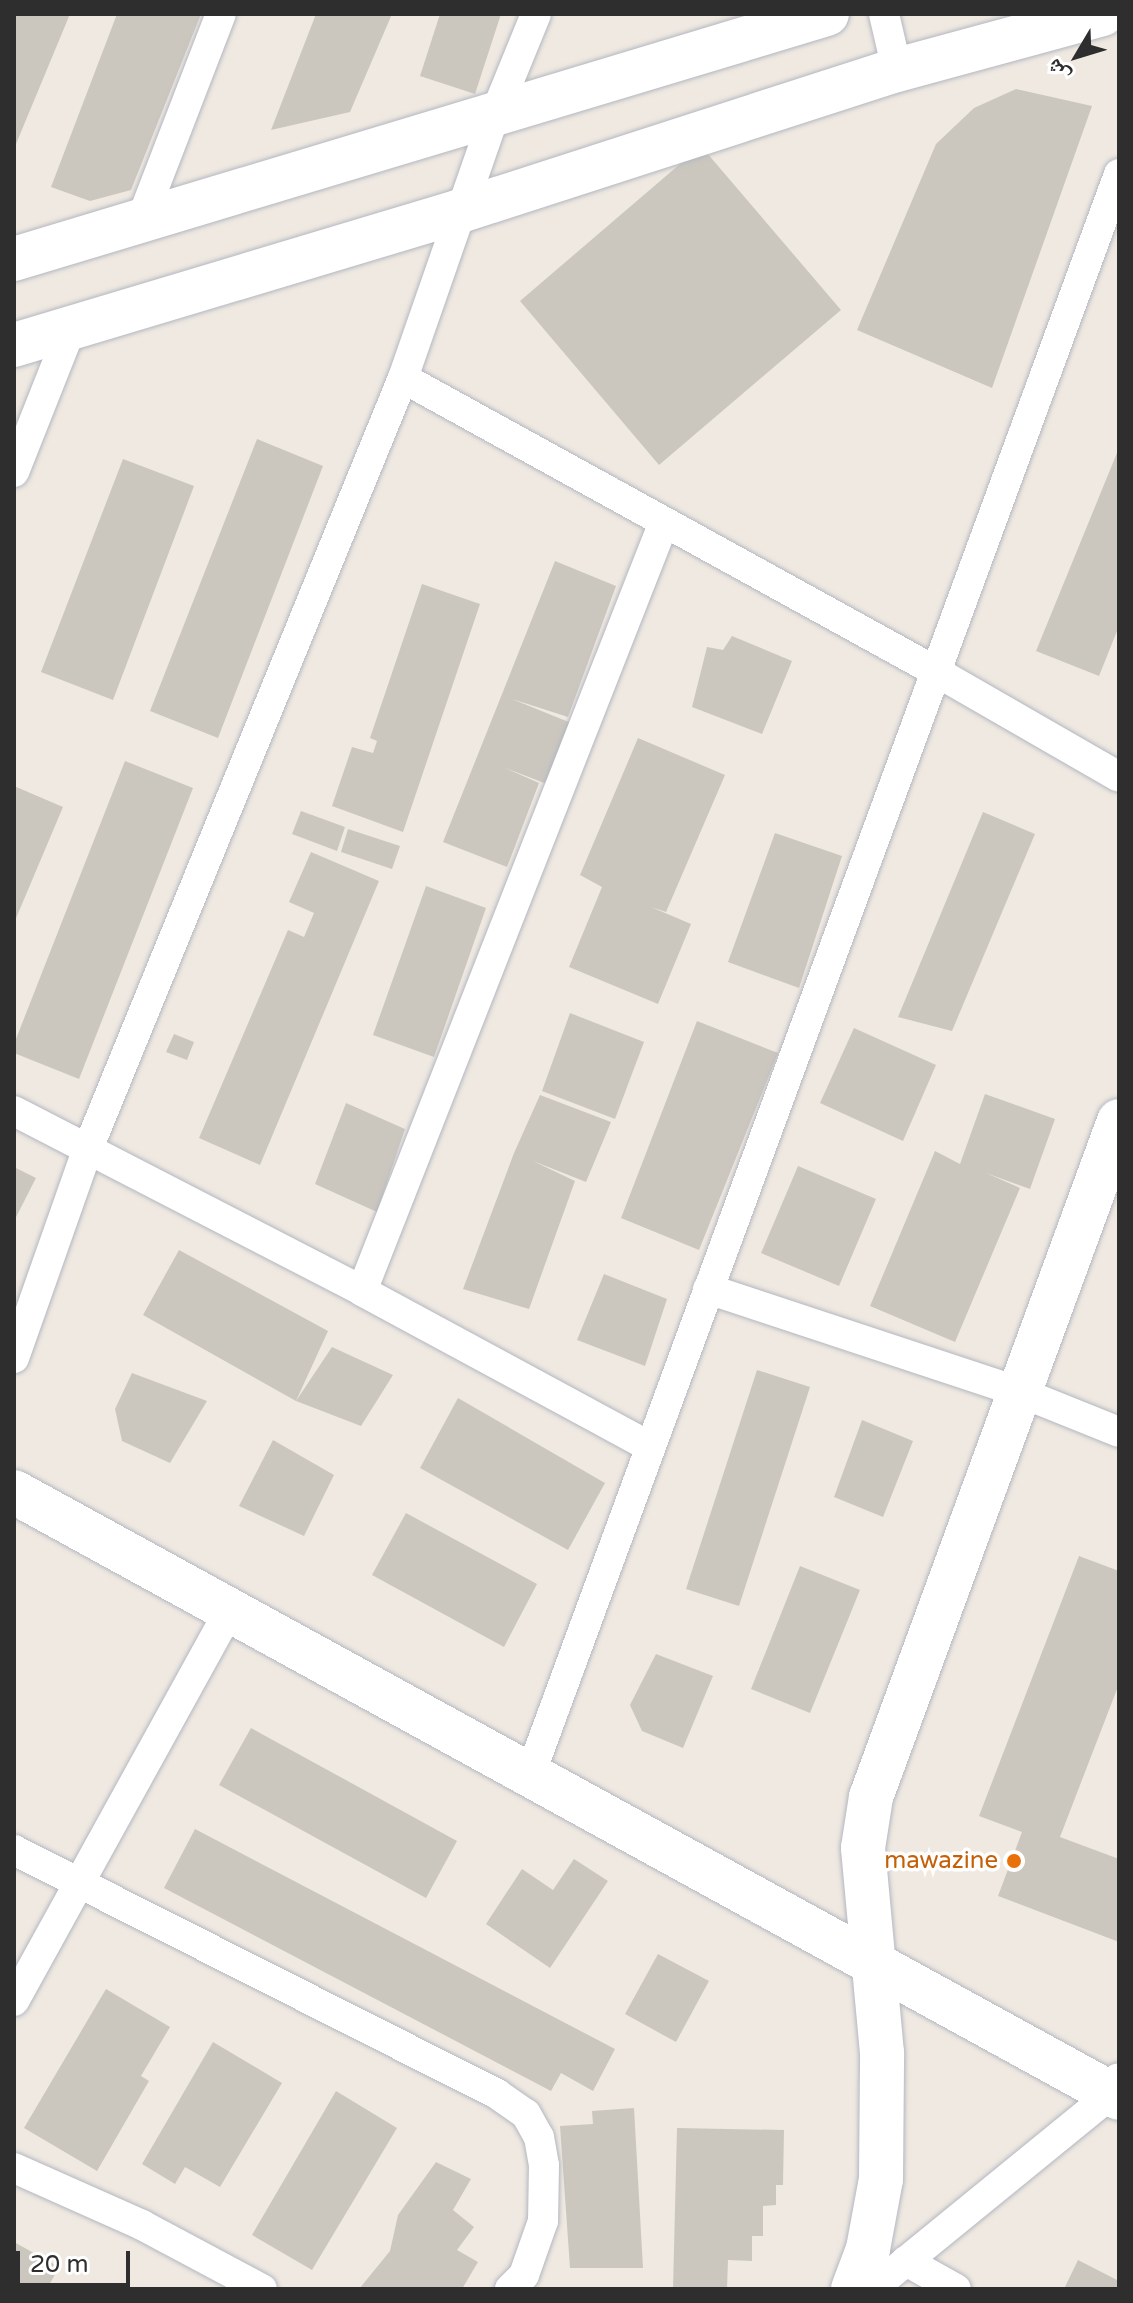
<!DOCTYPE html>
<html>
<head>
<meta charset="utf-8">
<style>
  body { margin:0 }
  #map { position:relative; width:1133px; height:2303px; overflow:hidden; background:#efe9e1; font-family:"Varela Round","Noto Naskh Arabic",sans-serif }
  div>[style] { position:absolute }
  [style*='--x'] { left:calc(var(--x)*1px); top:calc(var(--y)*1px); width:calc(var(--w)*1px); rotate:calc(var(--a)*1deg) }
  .building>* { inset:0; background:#cbc7bf }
  .roads { filter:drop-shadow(0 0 2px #b4b7c1) drop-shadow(0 0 2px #b4b7c1) }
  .street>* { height:30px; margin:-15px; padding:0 15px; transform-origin:15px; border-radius:15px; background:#fff }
  .secondary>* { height:44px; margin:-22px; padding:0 22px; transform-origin:22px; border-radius:22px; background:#fff }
  .dots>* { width:22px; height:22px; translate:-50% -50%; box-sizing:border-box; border:4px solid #fff; border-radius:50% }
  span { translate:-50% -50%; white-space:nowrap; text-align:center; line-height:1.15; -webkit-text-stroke:7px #fff; paint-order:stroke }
  .food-label { font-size:24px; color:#c56008 }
  .right { translate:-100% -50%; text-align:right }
  .frame { position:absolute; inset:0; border:16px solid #2e2e2e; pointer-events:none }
  .north { position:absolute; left:1037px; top:16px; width:80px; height:80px; -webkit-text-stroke:6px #fff; paint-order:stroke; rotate:232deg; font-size:22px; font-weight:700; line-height:32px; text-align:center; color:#2e2e2e }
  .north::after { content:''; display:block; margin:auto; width:28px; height:36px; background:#2e2e2e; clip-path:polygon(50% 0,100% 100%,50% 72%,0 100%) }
  .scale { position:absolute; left:16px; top:2251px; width:114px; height:36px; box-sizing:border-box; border:4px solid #2e2e2e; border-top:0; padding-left:10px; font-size:24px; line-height:28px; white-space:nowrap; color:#2e2e2e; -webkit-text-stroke:6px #fff; paint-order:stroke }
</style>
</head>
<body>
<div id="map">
  <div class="building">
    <i style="clip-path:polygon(14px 14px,70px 14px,16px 144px,14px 143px)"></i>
    <i style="clip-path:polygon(117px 14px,201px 14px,131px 190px,90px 201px,51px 187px)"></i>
    <i style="clip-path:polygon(316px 14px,392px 14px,350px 112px,271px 130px)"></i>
    <i style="clip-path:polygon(440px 14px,501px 14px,475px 94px,420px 76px)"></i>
    <i style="clip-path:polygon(1016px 89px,1092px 106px,992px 388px,857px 330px,936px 144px,974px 108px)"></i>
    <i style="clip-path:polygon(701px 146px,841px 310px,659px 465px,520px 301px)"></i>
    <i style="clip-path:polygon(257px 439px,323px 466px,218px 738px,150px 711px)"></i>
    <i style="clip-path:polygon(1119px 448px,1119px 626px,1099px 676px,1036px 651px)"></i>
    <i style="clip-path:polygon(123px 459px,194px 486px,113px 700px,41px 672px)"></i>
    <i style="clip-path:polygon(555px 561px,616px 586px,568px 717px,512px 699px,576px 725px,552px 786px,503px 767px,539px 783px,507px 867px,443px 842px)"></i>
    <i style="clip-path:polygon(422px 584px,480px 604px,403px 832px,332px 806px,352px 747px,373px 753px,377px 741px,370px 738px)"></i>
    <i style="clip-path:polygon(732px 636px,792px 661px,762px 734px,692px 707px,707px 647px,723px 650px)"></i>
    <i style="clip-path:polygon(638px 738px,725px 775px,666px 912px,651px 907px,691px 924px,658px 1004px,569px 967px,602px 887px,580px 875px)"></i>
    <i style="clip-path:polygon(125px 761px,193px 788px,79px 1079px,14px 1053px,14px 1044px)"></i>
    <i style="clip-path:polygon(14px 786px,63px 807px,14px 923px)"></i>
    <i style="clip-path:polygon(301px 811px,345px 827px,337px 851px,292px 834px)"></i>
    <i style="clip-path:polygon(983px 812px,1035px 834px,952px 1031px,898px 1017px)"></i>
    <i style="clip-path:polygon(348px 829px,400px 846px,392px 869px,341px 852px)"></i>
    <i style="clip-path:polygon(775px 833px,842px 856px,799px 988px,728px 962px)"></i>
    <i style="clip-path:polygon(311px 852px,379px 881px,260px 1165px,199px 1138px,288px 930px,304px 937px,314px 913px,289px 902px)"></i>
    <i style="clip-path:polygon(426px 886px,486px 908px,434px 1057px,373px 1035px)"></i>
    <i style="clip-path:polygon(570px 1013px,644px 1042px,615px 1119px,542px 1091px)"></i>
    <i style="clip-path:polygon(697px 1021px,778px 1053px,699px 1250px,621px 1218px)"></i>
    <i style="clip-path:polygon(854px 1028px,936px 1065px,903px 1141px,820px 1103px)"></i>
    <i style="clip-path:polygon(174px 1034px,194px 1042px,187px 1060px,166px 1052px)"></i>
    <i style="clip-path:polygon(985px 1094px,1055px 1119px,1030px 1189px,986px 1173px,1020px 1188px,955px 1342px,870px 1306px,935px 1151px,960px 1164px)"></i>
    <i style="clip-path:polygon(540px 1095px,611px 1122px,586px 1182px,533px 1161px,575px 1181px,529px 1309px,463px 1289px,514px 1153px)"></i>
    <i style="clip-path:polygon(346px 1103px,405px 1129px,377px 1212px,315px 1184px)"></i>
    <i style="clip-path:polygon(798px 1166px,876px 1199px,839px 1286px,761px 1253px)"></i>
    <i style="clip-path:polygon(14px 1167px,36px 1178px,14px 1221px)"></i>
    <i style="clip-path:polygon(179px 1250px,328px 1331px,296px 1401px,332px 1347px,393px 1375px,361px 1426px,296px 1401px,143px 1315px)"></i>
    <i style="clip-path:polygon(604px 1274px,667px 1299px,645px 1366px,577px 1340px)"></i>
    <i style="clip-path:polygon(757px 1370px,810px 1387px,739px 1606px,686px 1589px)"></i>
    <i style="clip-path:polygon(132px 1373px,207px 1401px,170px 1463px,122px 1441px,115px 1409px)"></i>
    <i style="clip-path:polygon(458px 1398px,605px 1483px,568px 1550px,420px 1468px)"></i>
    <i style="clip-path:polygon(862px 1420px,913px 1441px,883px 1517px,834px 1497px)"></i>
    <i style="clip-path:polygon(273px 1440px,334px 1475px,304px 1536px,239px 1506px)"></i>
    <i style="clip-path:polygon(406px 1513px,537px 1584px,504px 1647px,372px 1575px)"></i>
    <i style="clip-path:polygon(1079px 1556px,1119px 1571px,1119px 1684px,1060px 1837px,1119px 1859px,1119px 1942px,998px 1896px,1022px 1832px,979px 1816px)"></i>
    <i style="clip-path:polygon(800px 1566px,860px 1590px,810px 1713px,751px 1689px)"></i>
    <i style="clip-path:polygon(656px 1654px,713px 1676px,683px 1748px,642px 1731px,630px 1705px)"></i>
    <i style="clip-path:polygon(251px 1728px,457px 1841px,426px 1898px,219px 1785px)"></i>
    <i style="clip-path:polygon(195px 1829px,615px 2049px,593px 2091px,561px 2073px,551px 2091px,164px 1888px)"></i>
    <i style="clip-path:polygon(574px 1859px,608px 1881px,550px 1968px,486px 1924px,522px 1869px,553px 1890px)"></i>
    <i style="clip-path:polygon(658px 1954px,709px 1981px,676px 2042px,625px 2014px)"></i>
    <i style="clip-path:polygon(106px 1989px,170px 2027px,141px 2076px,149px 2081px,97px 2171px,24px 2128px)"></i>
    <i style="clip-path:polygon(213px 2042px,282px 2083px,220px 2187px,185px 2167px,175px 2184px,142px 2164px)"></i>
    <i style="clip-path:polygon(336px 2091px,397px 2128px,312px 2270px,252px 2235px)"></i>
    <i style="clip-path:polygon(634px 2108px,643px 2268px,570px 2268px,560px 2126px,593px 2124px,592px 2111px)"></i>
    <i style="clip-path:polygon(677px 2128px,784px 2130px,783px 2185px,776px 2185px,776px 2205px,763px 2206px,763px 2236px,752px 2236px,752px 2261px,728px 2260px,727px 2289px,673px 2289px)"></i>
    <i style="clip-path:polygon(436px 2162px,471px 2179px,453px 2210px,474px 2227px,457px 2250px,478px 2262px,462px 2289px,359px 2289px,390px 2251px,398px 2215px)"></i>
    <i style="clip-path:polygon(14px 2242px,59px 2267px,47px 2289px,14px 2289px)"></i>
    <i style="clip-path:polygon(1078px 2260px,1119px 2281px,1119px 2289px,1064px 2289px)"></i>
  </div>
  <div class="roads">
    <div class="street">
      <i style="--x:884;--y:14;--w:57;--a:76.9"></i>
      <i style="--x:141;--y:221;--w:222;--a:-68.9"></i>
      <i style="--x:403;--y:378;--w:607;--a:28.84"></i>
      <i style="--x:935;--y:671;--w:212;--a:29.9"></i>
      <i style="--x:14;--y:472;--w:155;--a:-68.4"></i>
      <i style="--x:14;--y:1111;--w:392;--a:27.3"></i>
      <i style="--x:362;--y:1291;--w:328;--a:28.4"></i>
      <i style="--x:708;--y:1289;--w:325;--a:18.3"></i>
      <i style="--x:1017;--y:1391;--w:110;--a:21.9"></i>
      <i style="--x:362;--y:1291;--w:826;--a:-68.56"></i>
      <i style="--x:14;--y:1358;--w:219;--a:-70.6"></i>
      <i style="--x:87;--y:1151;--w:835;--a:-67.77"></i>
      <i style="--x:403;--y:378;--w:276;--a:-70.8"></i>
      <i style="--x:494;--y:117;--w:111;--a:-67.8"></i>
      <i style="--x:530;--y:1775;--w:1706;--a:-69.8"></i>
      <i style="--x:14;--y:1850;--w:541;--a:26.8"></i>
      <i style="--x:497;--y:2094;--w:35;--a:35"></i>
      <i style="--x:526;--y:2114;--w:26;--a:61"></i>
      <i style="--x:539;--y:2137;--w:28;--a:80"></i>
      <i style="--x:544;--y:2165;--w:56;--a:91"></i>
      <i style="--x:543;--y:2221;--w:57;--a:109.4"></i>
      <i style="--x:524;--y:2275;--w:20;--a:135"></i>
      <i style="--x:14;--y:2001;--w:447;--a:-61.1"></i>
      <i style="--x:14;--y:2168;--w:140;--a:24"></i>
      <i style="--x:142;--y:2225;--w:136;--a:28.1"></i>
      <i style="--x:906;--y:2261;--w:57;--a:29.2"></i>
      <i style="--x:872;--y:2289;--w:308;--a:-39.2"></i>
      <i style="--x:1111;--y:2094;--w:17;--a:-66"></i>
    </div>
    <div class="secondary">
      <i style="--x:14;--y:259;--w:849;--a:-16.77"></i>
      <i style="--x:14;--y:345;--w:466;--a:-16.7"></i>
      <i style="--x:460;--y:211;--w:459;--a:-17.9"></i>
      <i style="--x:897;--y:70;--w:213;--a:-15.2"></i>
      <i style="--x:14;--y:1492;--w:1260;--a:28.74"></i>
      <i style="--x:853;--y:2289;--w:43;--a:-69.4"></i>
      <i style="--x:868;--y:2249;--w:71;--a:-79.5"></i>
      <i style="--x:881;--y:2179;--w:126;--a:-89.5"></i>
      <i style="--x:882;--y:2053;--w:206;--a:-95.3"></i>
      <i style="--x:863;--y:1848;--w:52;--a:-81.1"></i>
      <i style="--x:871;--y:1797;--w:720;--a:-69.85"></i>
    </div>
  </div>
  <div class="dots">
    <i style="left:1014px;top:1861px;background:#e8710a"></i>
  </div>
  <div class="food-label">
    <span class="right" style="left:998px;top:1861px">mawazine</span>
  </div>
  <div class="frame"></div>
  <div class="north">ش</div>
  <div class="scale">20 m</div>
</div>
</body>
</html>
